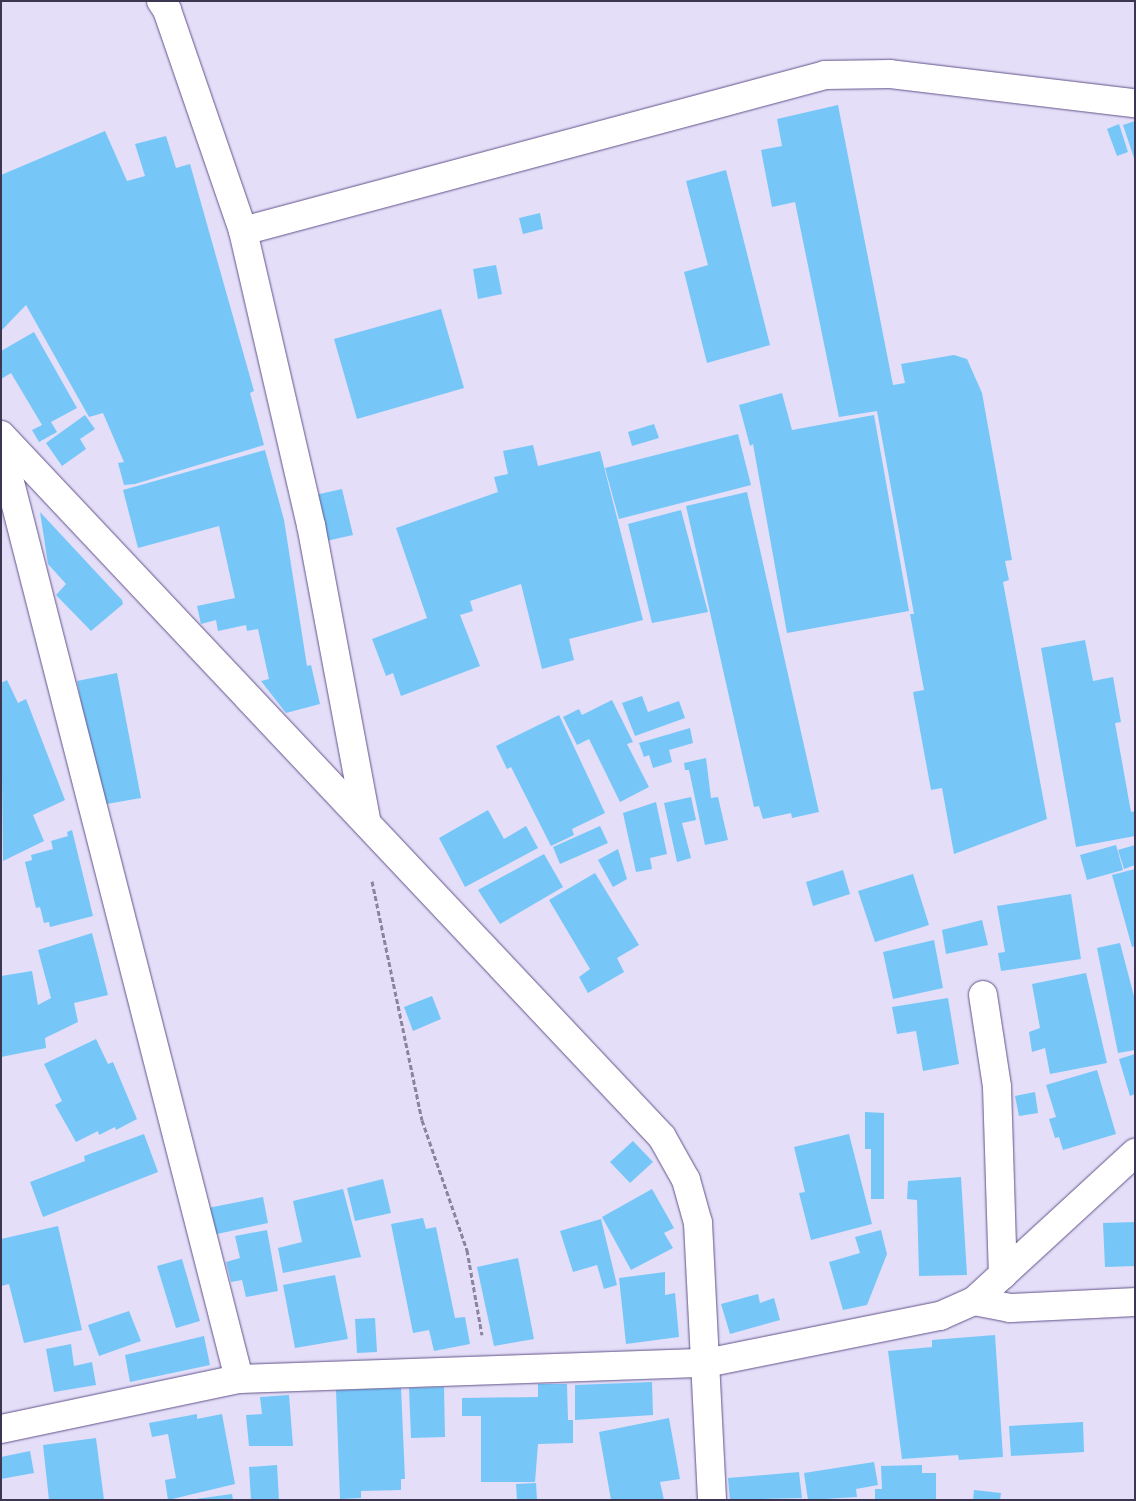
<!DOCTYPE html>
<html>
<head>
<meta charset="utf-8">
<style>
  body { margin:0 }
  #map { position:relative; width:1136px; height:1501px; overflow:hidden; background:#e4def8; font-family:"Golos Text",sans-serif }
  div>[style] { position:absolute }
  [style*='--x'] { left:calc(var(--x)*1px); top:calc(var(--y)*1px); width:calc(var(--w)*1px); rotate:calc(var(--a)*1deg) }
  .building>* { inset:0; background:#76c7f8 }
  .path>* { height:3px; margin-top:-1.5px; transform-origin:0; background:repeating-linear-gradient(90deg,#8b849e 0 5px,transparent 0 7.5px) }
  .roads { filter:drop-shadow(0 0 1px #63538b) drop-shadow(0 0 1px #63538b) }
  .minor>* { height:28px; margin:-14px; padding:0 14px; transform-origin:14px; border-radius:14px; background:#fff }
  span { translate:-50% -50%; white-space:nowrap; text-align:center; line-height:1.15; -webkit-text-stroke:4px #e4def8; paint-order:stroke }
  .frame { position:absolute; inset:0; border:2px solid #3d3650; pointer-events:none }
</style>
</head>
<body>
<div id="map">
  <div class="building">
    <i style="clip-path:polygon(838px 105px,893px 385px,905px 383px,901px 364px,954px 355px,967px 359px,982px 393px,1012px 560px,1005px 561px,1009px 580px,1003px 582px,1047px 819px,954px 854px,942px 788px,931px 790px,913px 692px,924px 690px,910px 614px,914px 614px,877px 411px,839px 417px,795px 202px,772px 207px,761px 150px,782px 146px,777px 119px)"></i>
    <i style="clip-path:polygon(1135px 121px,1135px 158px,1134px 158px,1123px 125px)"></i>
    <i style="clip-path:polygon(1119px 124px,1128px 152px,1117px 156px,1107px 129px)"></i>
    <i style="clip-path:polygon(105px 131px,127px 181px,145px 176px,135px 144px,166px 136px,176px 168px,190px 164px,254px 391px,250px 393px,264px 445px,135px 484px,124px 485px,118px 463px,124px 462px,103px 413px,89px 417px,26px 305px,1px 331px,1px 175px)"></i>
    <i style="clip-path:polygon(726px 170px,770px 345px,707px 363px,684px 272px,708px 265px,686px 181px)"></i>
    <i style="clip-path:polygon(540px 213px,543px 229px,523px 234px,519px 218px)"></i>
    <i style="clip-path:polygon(496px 265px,502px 294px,478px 299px,473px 269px)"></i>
    <i style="clip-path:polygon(441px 309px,464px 388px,357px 419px,334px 339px)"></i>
    <i style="clip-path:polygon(34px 332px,77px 408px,51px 422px,57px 432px,39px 442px,32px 430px,42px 425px,11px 373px,1px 379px,1px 351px)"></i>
    <i style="clip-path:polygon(782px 393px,792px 430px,874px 415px,909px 611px,787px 633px,753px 444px,750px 446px,739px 405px)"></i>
    <i style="clip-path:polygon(85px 415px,95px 429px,80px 439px,86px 449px,62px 466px,46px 443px)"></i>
    <i style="clip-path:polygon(654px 424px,659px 438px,632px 446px,628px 432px)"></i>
    <i style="clip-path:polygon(738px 434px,751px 485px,619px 519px,605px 468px)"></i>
    <i style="clip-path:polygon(533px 445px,538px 466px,600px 451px,643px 620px,569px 639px,574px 660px,542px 669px,521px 584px,470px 601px,473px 611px,460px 615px,480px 666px,401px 696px,393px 673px,386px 676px,372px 639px,427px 618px,396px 528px,498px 492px,494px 477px,508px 474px,503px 451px)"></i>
    <i style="clip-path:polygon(265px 450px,284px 520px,307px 666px,311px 665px,320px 704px,286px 713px,261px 681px,269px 679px,258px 629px,247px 631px,246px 625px,218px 631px,216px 620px,201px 624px,197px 606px,235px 598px,219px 526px,138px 548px,123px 490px)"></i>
    <i style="clip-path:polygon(342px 489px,353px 535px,326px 541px,315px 495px)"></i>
    <i style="clip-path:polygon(747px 492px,819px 812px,792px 818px,791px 813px,763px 819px,759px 806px,754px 807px,686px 506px)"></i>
    <i style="clip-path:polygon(681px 510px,708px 612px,652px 623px,628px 524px)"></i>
    <i style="clip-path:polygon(40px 512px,122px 600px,123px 604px,91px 631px,56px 595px,66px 584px,48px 564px)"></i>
    <i style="clip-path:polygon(1085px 640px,1093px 681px,1113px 677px,1121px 722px,1115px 723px,1131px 812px,1135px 811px,1135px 836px,1076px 847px,1041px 648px)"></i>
    <i style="clip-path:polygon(117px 673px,141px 798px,101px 805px,77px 681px)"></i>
    <i style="clip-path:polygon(7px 680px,18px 703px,26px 699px,65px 800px,33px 815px,44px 841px,3px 861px,1px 683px)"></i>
    <i style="clip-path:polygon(642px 696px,648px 712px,679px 701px,685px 718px,635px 736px,622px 703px)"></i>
    <i style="clip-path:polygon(612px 700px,633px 742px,627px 744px,649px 787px,620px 802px,589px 739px,577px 745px,563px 717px,579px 709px,582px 715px)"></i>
    <i style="clip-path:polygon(559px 715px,605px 813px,572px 829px,574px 835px,551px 846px,511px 767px,507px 769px,496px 746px)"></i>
    <i style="clip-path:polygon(690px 728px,693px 743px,669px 750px,672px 762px,653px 768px,649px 755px,644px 757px,639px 743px)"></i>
    <i style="clip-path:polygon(706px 758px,711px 798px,718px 797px,728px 840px,705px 845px,689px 770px,685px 770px,684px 763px)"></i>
    <i style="clip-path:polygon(691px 797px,696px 820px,682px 823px,691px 858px,677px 862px,664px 803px)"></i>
    <i style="clip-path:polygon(656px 802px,667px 854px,650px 858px,652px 869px,636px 872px,623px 813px)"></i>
    <i style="clip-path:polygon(488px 810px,504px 839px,526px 826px,538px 848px,465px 887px,439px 838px)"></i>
    <i style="clip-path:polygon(600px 826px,608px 843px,560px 864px,553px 847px)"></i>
    <i style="clip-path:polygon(72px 830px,93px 916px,50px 927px,49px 922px,44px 923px,40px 907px,36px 908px,25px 862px,32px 860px,31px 855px,53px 849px,51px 841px,68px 836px,67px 832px)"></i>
    <i style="clip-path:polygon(1116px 845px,1123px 870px,1087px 880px,1080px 855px)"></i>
    <i style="clip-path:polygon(1135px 845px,1135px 865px,1124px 869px,1118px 850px)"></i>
    <i style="clip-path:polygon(618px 849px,627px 879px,613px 887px,598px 860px)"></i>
    <i style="clip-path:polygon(544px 854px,563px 887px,500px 924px,478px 890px)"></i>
    <i style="clip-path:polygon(1135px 869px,1135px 946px,1132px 947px,1112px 875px)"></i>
    <i style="clip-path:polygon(843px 870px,850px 894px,813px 906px,806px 882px)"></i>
    <i style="clip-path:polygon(595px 873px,639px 945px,617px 958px,624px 972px,588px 993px,579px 977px,590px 969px,549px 900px)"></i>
    <i style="clip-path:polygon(913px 874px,929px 925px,875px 942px,858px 891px)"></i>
    <i style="clip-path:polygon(1071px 894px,1081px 959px,1001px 971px,998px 953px,1005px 952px,997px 906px)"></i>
    <i style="clip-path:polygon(982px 920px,988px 945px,946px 954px,942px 930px)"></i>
    <i style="clip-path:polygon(92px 933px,108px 995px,74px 1003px,78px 1022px,45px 1038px,46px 1048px,1px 1057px,1px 976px,32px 971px,38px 1005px,51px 998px,38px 950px)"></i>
    <i style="clip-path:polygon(934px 940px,943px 988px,893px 999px,883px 952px)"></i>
    <i style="clip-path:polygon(1120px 943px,1135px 1000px,1135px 1050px,1118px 1053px,1097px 948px)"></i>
    <i style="clip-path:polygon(1086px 973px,1107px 1063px,1050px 1074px,1045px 1048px,1032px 1052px,1029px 1032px,1040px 1028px,1032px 984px)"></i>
    <i style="clip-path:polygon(432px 996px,441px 1019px,413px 1031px,404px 1007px)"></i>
    <i style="clip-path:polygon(948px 998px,959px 1064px,923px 1071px,916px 1031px,897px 1034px,892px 1007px)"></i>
    <i style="clip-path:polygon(96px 1039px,108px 1064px,113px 1062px,137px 1119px,116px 1130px,115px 1127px,99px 1135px,98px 1131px,76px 1142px,55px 1105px,62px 1101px,44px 1064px)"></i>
    <i style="clip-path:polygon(1135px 1054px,1135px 1094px,1130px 1096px,1119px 1059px)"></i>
    <i style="clip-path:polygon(1097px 1070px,1116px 1134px,1063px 1150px,1059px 1137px,1055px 1138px,1049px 1119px,1056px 1117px,1046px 1085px)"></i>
    <i style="clip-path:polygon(1035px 1092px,1038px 1113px,1019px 1116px,1015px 1096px)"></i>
    <i style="clip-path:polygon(865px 1112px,884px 1113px,884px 1199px,871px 1199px,871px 1149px,865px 1149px)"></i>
    <i style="clip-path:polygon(144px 1134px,158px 1172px,43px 1217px,30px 1182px,85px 1161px,84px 1156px)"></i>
    <i style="clip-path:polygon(849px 1134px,872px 1224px,811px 1240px,799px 1193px,805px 1192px,794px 1147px)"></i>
    <i style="clip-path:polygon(633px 1141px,653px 1162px,630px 1183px,610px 1162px)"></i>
    <i style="clip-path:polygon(961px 1177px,967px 1275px,919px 1276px,917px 1200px,907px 1199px,908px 1181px)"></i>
    <i style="clip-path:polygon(383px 1179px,391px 1213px,355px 1221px,347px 1188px)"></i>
    <i style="clip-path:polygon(343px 1189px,361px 1257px,283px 1273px,278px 1248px,302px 1242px,293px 1201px)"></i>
    <i style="clip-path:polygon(652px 1189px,674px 1228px,664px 1233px,673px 1248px,631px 1270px,602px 1217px)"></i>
    <i style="clip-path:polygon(263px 1197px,268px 1223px,208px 1236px,203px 1209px)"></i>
    <i style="clip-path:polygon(423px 1218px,426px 1229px,436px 1227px,455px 1318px,465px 1317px,470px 1344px,434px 1351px,429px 1330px,413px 1333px,391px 1224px)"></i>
    <i style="clip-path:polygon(601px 1219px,617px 1285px,604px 1289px,597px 1265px,573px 1272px,560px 1231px)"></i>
    <i style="clip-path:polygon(1135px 1222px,1135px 1266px,1105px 1267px,1103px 1223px)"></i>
    <i style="clip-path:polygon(58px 1226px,82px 1330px,24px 1343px,9px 1284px,1px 1286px,1px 1239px)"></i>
    <i style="clip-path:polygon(267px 1230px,278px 1291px,246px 1297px,242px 1280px,231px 1282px,226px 1262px,240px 1258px,235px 1236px)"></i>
    <i style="clip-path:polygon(881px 1230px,887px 1254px,867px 1305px,843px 1310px,829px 1262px,860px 1253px,855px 1237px)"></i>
    <i style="clip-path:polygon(518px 1258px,534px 1339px,494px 1346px,477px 1267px)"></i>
    <i style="clip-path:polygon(182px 1259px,200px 1321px,176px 1328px,157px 1266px)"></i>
    <i style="clip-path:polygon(665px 1272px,665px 1295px,675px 1293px,679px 1337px,626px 1344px,619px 1278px)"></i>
    <i style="clip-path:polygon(335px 1275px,348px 1339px,295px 1348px,283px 1285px)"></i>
    <i style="clip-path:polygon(758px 1294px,760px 1303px,774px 1298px,780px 1320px,730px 1334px,721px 1304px)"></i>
    <i style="clip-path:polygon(129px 1311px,141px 1341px,99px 1356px,88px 1325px)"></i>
    <i style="clip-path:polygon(375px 1318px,377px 1352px,357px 1353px,355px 1319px)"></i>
    <i style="clip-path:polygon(995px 1335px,1003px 1457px,959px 1460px,958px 1455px,902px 1459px,888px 1351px,932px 1347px,932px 1340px)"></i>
    <i style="clip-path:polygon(204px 1336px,210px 1365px,130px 1382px,125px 1355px)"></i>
    <i style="clip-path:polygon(71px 1344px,74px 1366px,92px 1362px,96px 1385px,54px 1392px,46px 1349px)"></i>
    <i style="clip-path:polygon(652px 1382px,653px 1415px,575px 1420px,575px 1385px)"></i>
    <i style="clip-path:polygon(538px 1384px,567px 1384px,568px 1420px,573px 1420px,573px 1443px,538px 1444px,535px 1482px,481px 1482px,481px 1416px,462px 1416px,462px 1398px,538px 1397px)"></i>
    <i style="clip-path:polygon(444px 1387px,445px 1437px,411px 1438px,409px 1388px)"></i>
    <i style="clip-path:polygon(401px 1388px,405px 1479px,401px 1479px,401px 1490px,361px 1491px,361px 1498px,340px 1499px,336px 1390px)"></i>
    <i style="clip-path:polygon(289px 1395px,293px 1446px,249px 1446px,246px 1415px,262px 1414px,260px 1397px)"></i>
    <i style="clip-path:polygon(197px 1414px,197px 1419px,222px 1414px,235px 1484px,168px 1500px,165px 1480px,176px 1478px,168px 1434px,152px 1437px,149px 1423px)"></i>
    <i style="clip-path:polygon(669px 1418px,680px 1479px,660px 1482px,664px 1500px,611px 1500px,599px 1432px)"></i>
    <i style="clip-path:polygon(1083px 1422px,1084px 1452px,1011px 1456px,1009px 1426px)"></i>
    <i style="clip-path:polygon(96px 1438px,104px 1500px,49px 1500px,43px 1445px)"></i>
    <i style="clip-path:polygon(30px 1451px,34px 1473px,1px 1479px,1px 1457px)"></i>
    <i style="clip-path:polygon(874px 1462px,878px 1485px,856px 1489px,857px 1497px,808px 1500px,804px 1473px)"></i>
    <i style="clip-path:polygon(277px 1465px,279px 1500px,251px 1500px,249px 1467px)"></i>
    <i style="clip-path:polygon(922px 1465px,922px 1473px,936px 1473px,936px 1500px,875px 1500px,875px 1489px,882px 1489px,881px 1466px)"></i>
    <i style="clip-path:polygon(799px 1472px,802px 1498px,730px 1500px,728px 1478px)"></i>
    <i style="clip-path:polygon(536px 1483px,537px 1500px,517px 1500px,516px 1484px)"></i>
    <i style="clip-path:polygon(974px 1490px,1001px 1493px,1000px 1500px,973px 1500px)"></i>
    <i style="clip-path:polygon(232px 1494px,233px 1500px,196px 1500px,196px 1499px)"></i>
  </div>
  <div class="path">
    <i style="--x:372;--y:881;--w:244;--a:78.2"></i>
    <i style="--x:422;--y:1120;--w:138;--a:70.9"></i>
    <i style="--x:467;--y:1250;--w:86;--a:80"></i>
  </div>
  <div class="roads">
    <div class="minor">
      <i style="--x:161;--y:1;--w:11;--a:56"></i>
      <i style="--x:167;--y:10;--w:234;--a:71"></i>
      <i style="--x:243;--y:231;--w:302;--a:77"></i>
      <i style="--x:311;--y:525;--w:303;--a:79.4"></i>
      <i style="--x:243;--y:231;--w:603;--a:-15"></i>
      <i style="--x:825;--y:75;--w:65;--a:-0.9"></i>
      <i style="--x:890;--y:74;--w:247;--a:6.8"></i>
      <i style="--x:1;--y:435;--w:964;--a:46.72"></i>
      <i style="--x:662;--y:1137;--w:49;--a:60.8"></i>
      <i style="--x:686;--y:1180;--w:45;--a:74.4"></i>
      <i style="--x:698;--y:1223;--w:277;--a:87.1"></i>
      <i style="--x:1;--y:447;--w:962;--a:75.67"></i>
      <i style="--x:983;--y:995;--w:93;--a:81.3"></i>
      <i style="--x:997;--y:1087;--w:188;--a:88.2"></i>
      <i style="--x:974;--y:1301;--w:37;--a:11"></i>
      <i style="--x:1010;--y:1308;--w:125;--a:-2.7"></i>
      <i style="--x:1;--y:1429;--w:243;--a:-11.9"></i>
      <i style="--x:239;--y:1379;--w:467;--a:-2"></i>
      <i style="--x:706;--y:1363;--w:239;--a:-11.4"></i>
      <i style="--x:940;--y:1316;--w:37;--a:-24"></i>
      <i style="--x:974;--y:1301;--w:219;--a:-42.6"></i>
    </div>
  </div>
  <div class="frame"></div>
</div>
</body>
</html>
